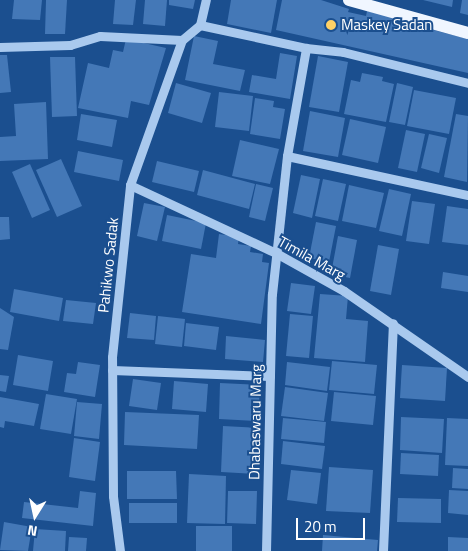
<!DOCTYPE html>
<html>
<head>
<meta charset="utf-8">
<style>
  body { margin:0 }
  #map { position:relative; width:468px; height:551px; overflow:hidden; background:#1b4f8f; font-family:"Titillium Web",sans-serif }
  div>[style] { position:absolute }
  [style*='--x'] { left:calc(var(--x)*1px); top:calc(var(--y)*1px); width:calc(var(--w)*1px); rotate:calc(var(--a)*1deg) }
  .building>* { inset:0; background:#4478b7 }
  .minor>* { height:9px; margin:-4.5px; padding:0 4.5px; transform-origin:4.5px; border-radius:4.5px; background:#a9c9ee }
  .major>* { height:12px; margin:-6px; padding:0 6px; transform-origin:6px; border-radius:6px; background:#f0f6ff }
  .dots>* { width:14px; height:14px; translate:-50% -50%; box-sizing:border-box; border:2px solid #1b4f8f; border-radius:50% }
  span { translate:-50% -50%; white-space:nowrap; text-align:center; line-height:1.15; -webkit-text-stroke:4px #1b4f8f; paint-order:stroke }
  .poi-label { font-size:15px; color:#fff }
  .left { translate:0 -50%; text-align:left }
  .street-label { font-size:15px; color:#fff }
  .north { position:absolute; left:10px; top:491px; width:50px; height:50px; -webkit-text-stroke:4px #1b4f8f; paint-order:stroke; rotate:190deg; font-size:14px; font-weight:700; line-height:20px; text-align:center; color:#fff }
  .north::after { content:''; display:block; margin:auto; width:18px; height:22px; background:#fff; clip-path:polygon(50% 0,100% 100%,50% 72%,0 100%) }
  .scale { position:absolute; left:296px; top:518px; width:69px; height:22px; box-sizing:border-box; border:2px solid #fff; border-top:0; padding-left:6px; font-size:15px; line-height:18px; white-space:nowrap; color:#fff; -webkit-text-stroke:4px #1b4f8f; paint-order:stroke }
</style>
</head>
<body>
<div id="map">
  <div class="building">
    <i style="clip-path:polygon(14px 0,42px 0,40px 20px,12px 19px)"></i>
    <i style="clip-path:polygon(46px 0,67px 0,65px 34px,45px 34px)"></i>
    <i style="clip-path:polygon(115px 0,136px 0,133px 25px,113px 24px)"></i>
    <i style="clip-path:polygon(145px 0,167px 0,165px 26px,143px 24px)"></i>
    <i style="clip-path:polygon(169px 0,195px 0,193px 9px,169px 5px)"></i>
    <i style="clip-path:polygon(231px 0,277px 0,271px 33px,227px 24px)"></i>
    <i style="clip-path:polygon(282px 0,321px 0,349px 9px,348px 12px,366px 16px,367px 11px,400px 18px,399px 21px,468px 39px,468px 73px,276px 30px)"></i>
    <i style="clip-path:polygon(423px 0,453px 0,452px 7px)"></i>
    <i style="clip-path:polygon(462px 0,468px 0,468px 15px,460px 13px)"></i>
    <i style="clip-path:polygon(194px 36px,218px 41px,213px 64px,245px 70px,240px 91px,185px 80px)"></i>
    <i style="clip-path:polygon(126px 39px,166px 48px,149px 105px,131px 101px,128px 118px,78px 108px,88px 63px,109px 68px,113px 50px,123px 52px)"></i>
    <i style="clip-path:polygon(280px 53px,297px 56px,290px 99px,249px 92px,252px 75px,276px 79px)"></i>
    <i style="clip-path:polygon(0 55px,7px 55px,11px 92px,0 93px)"></i>
    <i style="clip-path:polygon(318px 56px,348px 62px,339px 112px,309px 107px)"></i>
    <i style="clip-path:polygon(50px 57px,75px 57px,77px 116px,52px 117px)"></i>
    <i style="clip-path:polygon(362px 73px,383px 77px,382px 81px,394px 84px,386px 122px,344px 114px,351px 80px,360px 82px)"></i>
    <i style="clip-path:polygon(176px 83px,211px 93px,202px 123px,168px 113px)"></i>
    <i style="clip-path:polygon(397px 83px,413px 87px,405px 125px,389px 122px)"></i>
    <i style="clip-path:polygon(414px 90px,456px 98px,449px 134px,407px 126px)"></i>
    <i style="clip-path:polygon(219px 92px,253px 96px,249px 131px,215px 127px)"></i>
    <i style="clip-path:polygon(255px 98px,274px 101px,273px 107px,285px 109px,280px 139px,250px 134px)"></i>
    <i style="clip-path:polygon(46px 102px,48px 159px,0 161px,0 137px,16px 136px,14px 104px)"></i>
    <i style="clip-path:polygon(310px 111px,345px 118px,338px 157px,303px 151px)"></i>
    <i style="clip-path:polygon(81px 114px,117px 120px,112px 147px,77px 140px)"></i>
    <i style="clip-path:polygon(456px 114px,468px 116px,467px 182px,444px 177px)"></i>
    <i style="clip-path:polygon(350px 119px,386px 127px,378px 163px,342px 155px)"></i>
    <i style="clip-path:polygon(406px 130px,425px 134px,417px 172px,398px 168px)"></i>
    <i style="clip-path:polygon(429px 134px,447px 138px,439px 173px,421px 168px)"></i>
    <i style="clip-path:polygon(240px 140px,279px 149px,270px 184px,232px 176px)"></i>
    <i style="clip-path:polygon(78px 151px,123px 160px,119px 181px,74px 172px)"></i>
    <i style="clip-path:polygon(61px 159px,82px 206px,57px 217px,36px 170px)"></i>
    <i style="clip-path:polygon(157px 161px,199px 171px,194px 192px,152px 182px)"></i>
    <i style="clip-path:polygon(30px 164px,50px 210px,32px 218px,12px 172px)"></i>
    <i style="clip-path:polygon(203px 170px,255px 184px,249px 209px,197px 195px)"></i>
    <i style="clip-path:polygon(301px 175px,320px 179px,312px 218px,293px 213px)"></i>
    <i style="clip-path:polygon(323px 179px,346px 184px,338px 221px,315px 216px)"></i>
    <i style="clip-path:polygon(256px 184px,273px 188px,265px 221px,249px 217px)"></i>
    <i style="clip-path:polygon(349px 185px,384px 193px,376px 228px,342px 221px)"></i>
    <i style="clip-path:polygon(389px 189px,411px 194px,402px 236px,379px 231px)"></i>
    <i style="clip-path:polygon(412px 201px,435px 204px,429px 244px,406px 241px)"></i>
    <i style="clip-path:polygon(144px 203px,165px 207px,157px 241px,137px 236px)"></i>
    <i style="clip-path:polygon(447px 206px,468px 209px,468px 245px,442px 242px)"></i>
    <i style="clip-path:polygon(167px 215px,206px 223px,201px 249px,162px 241px)"></i>
    <i style="clip-path:polygon(0 217px,9px 217px,10px 239px,0 240px)"></i>
    <i style="clip-path:polygon(316px 222px,336px 226px,329px 262px,309px 258px)"></i>
    <i style="clip-path:polygon(219px 234px,239px 237px,238px 244px,251px 246px,250px 252px,263px 254px,262px 262px,269px 263px,261px 324px,182px 312px,191px 254px,216px 258px)"></i>
    <i style="clip-path:polygon(338px 236px,357px 240px,350px 278px,331px 274px)"></i>
    <i style="clip-path:polygon(378px 245px,399px 249px,391px 295px,370px 291px)"></i>
    <i style="clip-path:polygon(443px 272px,468px 276px,468px 292px,441px 288px)"></i>
    <i style="clip-path:polygon(291px 283px,315px 286px,311px 314px,287px 311px)"></i>
    <i style="clip-path:polygon(14px 289px,63px 298px,59px 321px,10px 312px)"></i>
    <i style="clip-path:polygon(320px 294px,348px 296px,346px 319px,368px 321px,365px 362px,314px 358px)"></i>
    <i style="clip-path:polygon(66px 300px,96px 303px,93px 324px,63px 321px)"></i>
    <i style="clip-path:polygon(0 308px,14px 317px,8px 350px,0 349px)"></i>
    <i style="clip-path:polygon(130px 313px,156px 316px,154px 340px,127px 338px)"></i>
    <i style="clip-path:polygon(290px 314px,313px 316px,309px 358px,286px 356px)"></i>
    <i style="clip-path:polygon(158px 316px,185px 319px,182px 347px,155px 344px)"></i>
    <i style="clip-path:polygon(186px 323px,219px 327px,216px 350px,184px 346px)"></i>
    <i style="clip-path:polygon(226px 336px,265px 340px,263px 362px,225px 359px)"></i>
    <i style="clip-path:polygon(18px 355px,53px 361px,48px 391px,13px 385px)"></i>
    <i style="clip-path:polygon(332px 361px,377px 365px,374px 394px,329px 390px)"></i>
    <i style="clip-path:polygon(78px 362px,100px 365px,95px 397px,64px 392px,67px 373px,76px 374px)"></i>
    <i style="clip-path:polygon(287px 362px,330px 367px,327px 391px,285px 385px)"></i>
    <i style="clip-path:polygon(402px 365px,447px 368px,445px 401px,400px 398px)"></i>
    <i style="clip-path:polygon(0 375px,9px 376px,6px 392px,0 391px)"></i>
    <i style="clip-path:polygon(133px 379px,161px 383px,157px 410px,129px 406px)"></i>
    <i style="clip-path:polygon(174px 381px,208px 384px,206px 412px,172px 409px)"></i>
    <i style="clip-path:polygon(220px 383px,260px 385px,258px 421px,219px 419px)"></i>
    <i style="clip-path:polygon(285px 387px,328px 393px,324px 421px,281px 416px)"></i>
    <i style="clip-path:polygon(334px 392px,376px 396px,373px 425px,331px 421px)"></i>
    <i style="clip-path:polygon(46px 394px,77px 399px,71px 434px,40px 429px)"></i>
    <i style="clip-path:polygon(0 397px,39px 404px,34px 426px,5px 421px,4px 428px,0 427px)"></i>
    <i style="clip-path:polygon(77px 402px,102px 404px,99px 439px,74px 436px)"></i>
    <i style="clip-path:polygon(125px 412px,199px 415px,197px 449px,124px 445px)"></i>
    <i style="clip-path:polygon(401px 417px,444px 419px,442px 453px,400px 450px)"></i>
    <i style="clip-path:polygon(283px 418px,326px 422px,324px 443px,281px 439px)"></i>
    <i style="clip-path:polygon(447px 418px,468px 419px,468px 466px,445px 465px)"></i>
    <i style="clip-path:polygon(223px 426px,261px 428px,258px 474px,221px 472px)"></i>
    <i style="clip-path:polygon(74px 438px,100px 442px,95px 481px,69px 477px)"></i>
    <i style="clip-path:polygon(283px 441px,325px 446px,322px 469px,281px 464px)"></i>
    <i style="clip-path:polygon(401px 453px,439px 455px,438px 476px,400px 474px)"></i>
    <i style="clip-path:polygon(329px 467px,373px 470px,370px 513px,326px 511px)"></i>
    <i style="clip-path:polygon(453px 468px,468px 469px,468px 489px,452px 488px)"></i>
    <i style="clip-path:polygon(291px 470px,321px 473px,317px 504px,287px 500px)"></i>
    <i style="clip-path:polygon(127px 471px,176px 471px,177px 499px,127px 499px)"></i>
    <i style="clip-path:polygon(189px 474px,226px 476px,225px 524px,187px 523px)"></i>
    <i style="clip-path:polygon(449px 490px,468px 491px,468px 515px,448px 513px)"></i>
    <i style="clip-path:polygon(80px 491px,96px 493px,93px 526px,22px 518px,24px 502px,78px 508px)"></i>
    <i style="clip-path:polygon(228px 491px,257px 491px,256px 524px,227px 523px)"></i>
    <i style="clip-path:polygon(398px 498px,441px 499px,441px 523px,397px 522px)"></i>
    <i style="clip-path:polygon(129px 503px,177px 503px,177px 523px,129px 523px)"></i>
    <i style="clip-path:polygon(4px 522px,32px 527px,28px 551px,0 550px)"></i>
    <i style="clip-path:polygon(196px 526px,232px 526px,232px 551px,196px 551px)"></i>
    <i style="clip-path:polygon(35px 529px,66px 531px,65px 551px,33px 551px)"></i>
    <i style="clip-path:polygon(323px 535px,378px 540px,377px 551px,322px 551px)"></i>
    <i style="clip-path:polygon(69px 537px,87px 538px,86px 551px,68px 551px)"></i>
    <i style="clip-path:polygon(448px 537px,468px 538px,468px 551px,448px 551px)"></i>
  </div>
  <div class="minor">
    <i style="--x:200;--y:25;--w:108;--a:12.2"></i>
    <i style="--x:306;--y:48;--w:37;--a:6"></i>
    <i style="--x:343;--y:52;--w:129;--a:13.9"></i>
    <i style="--x:0;--y:47;--w:70;--a:-1.6"></i>
    <i style="--x:70;--y:45;--w:31;--a:-17"></i>
    <i style="--x:100;--y:36;--w:82;--a:2.8"></i>
    <i style="--x:287;--y:156;--w:185;--a:12.2"></i>
    <i style="--x:130;--y:185;--w:161;--a:25"></i>
    <i style="--x:276;--y:253;--w:78;--a:29.2"></i>
    <i style="--x:344;--y:291;--w:151;--a:34.7"></i>
    <i style="--x:112;--y:370;--w:158;--a:2.2"></i>
    <i style="--x:120;--y:551;--w:55;--a:-97.3"></i>
    <i style="--x:113;--y:496;--w:139;--a:-90.4"></i>
    <i style="--x:112;--y:357;--w:173;--a:-84"></i>
    <i style="--x:130;--y:185;--w:154;--a:-70.3"></i>
    <i style="--x:182;--y:40;--w:23;--a:-40"></i>
    <i style="--x:200;--y:25;--w:26;--a:-77"></i>
    <i style="--x:266;--y:551;--w:257;--a:-88.7"></i>
    <i style="--x:272;--y:294;--w:139;--a:-83.8"></i>
    <i style="--x:287;--y:156;--w:110;--a:-80"></i>
    <i style="--x:383;--y:551;--w:228;--a:-87.5"></i>
  </div>
  <div class="major">
    <i style="--x:349;--y:0;--w:123;--a:15.5"></i>
  </div>
  <div class="dots">
    <i style="left:331px;top:25px;background:#ffd166"></i>
  </div>
  <div class="poi-label">
    <span class="left" style="left:341px;top:25px">Maskey Sadan</span>
  </div>
  <div class="street-label">
    <span style="left:312px;top:258px;rotate:29deg">Timila Marg</span>
    <span style="left:108px;top:265px;rotate:-84deg">Pahikwo Sadak</span>
    <span style="left:255px;top:422px;rotate:-89deg">Dhabaswaru Marg</span>
  </div>
  <div class="north">N</div>
  <div class="scale">20 m</div>
</div>
</body>
</html>
